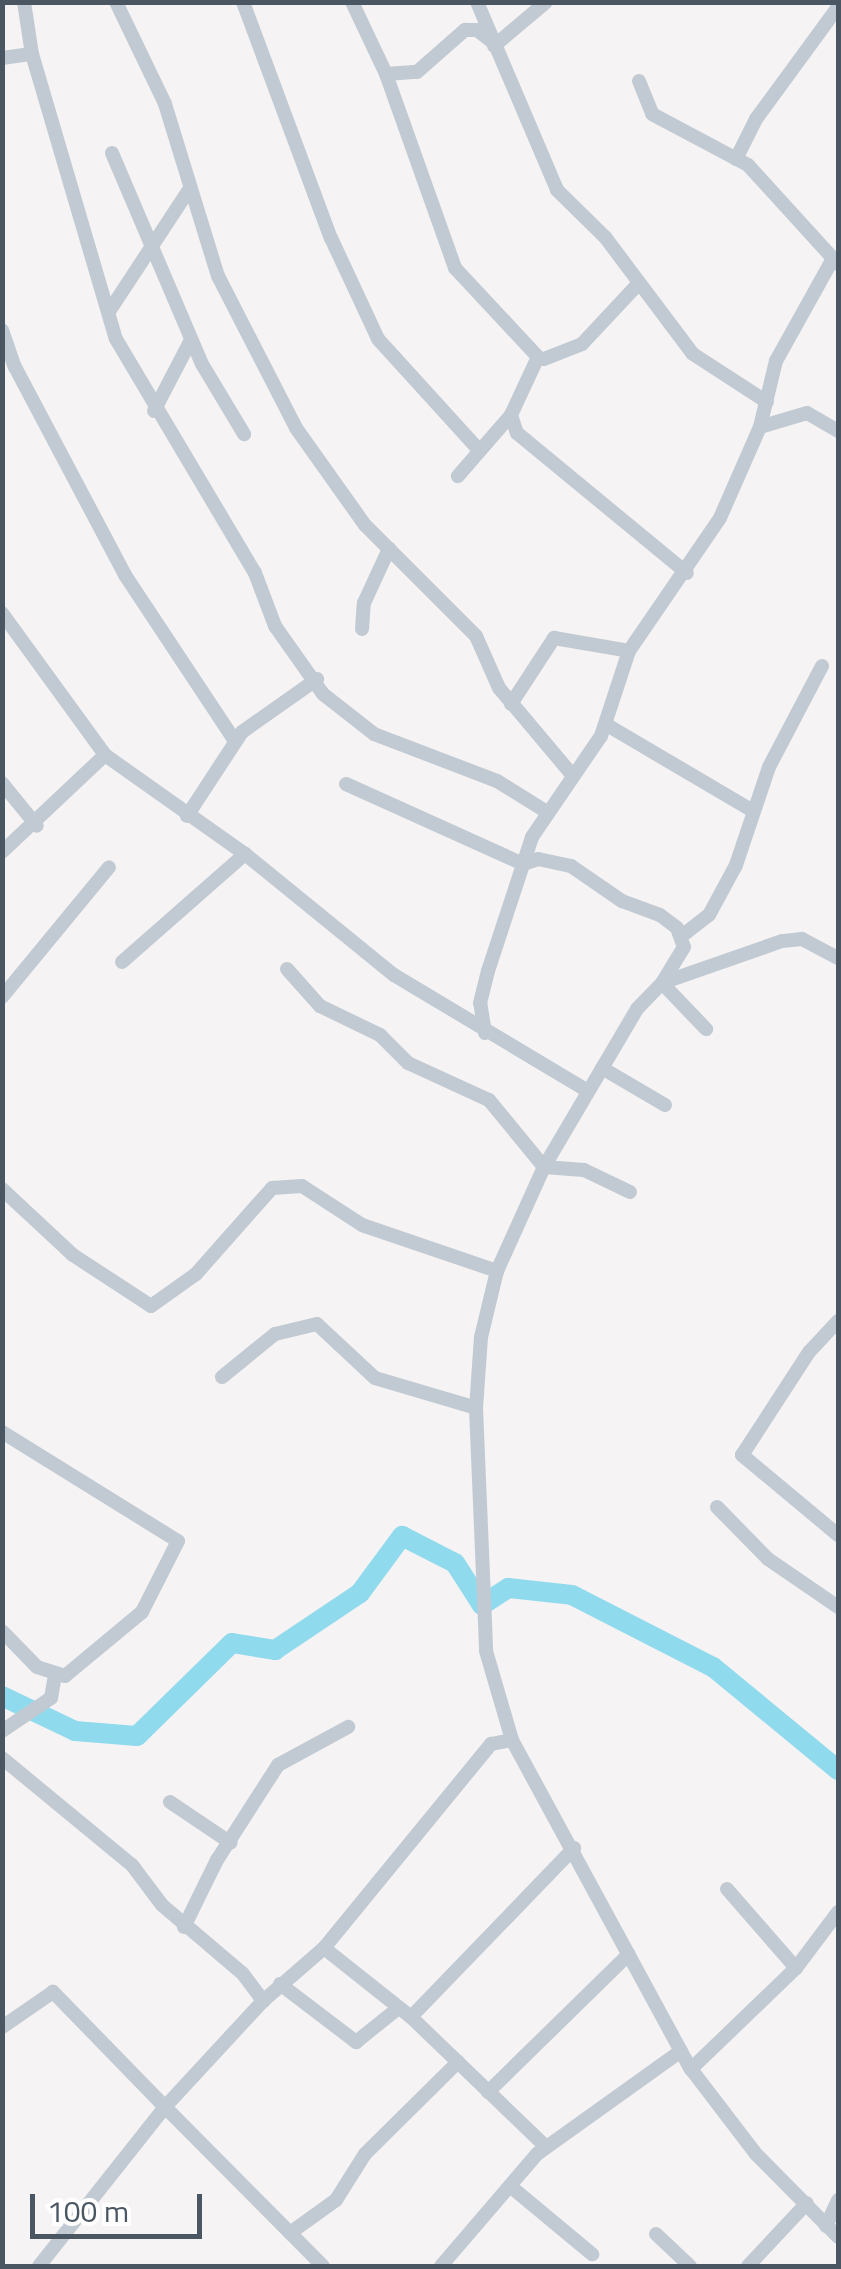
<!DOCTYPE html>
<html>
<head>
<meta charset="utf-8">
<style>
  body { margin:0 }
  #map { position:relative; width:841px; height:2269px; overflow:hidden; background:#f5f3f3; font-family:"Titillium Web",sans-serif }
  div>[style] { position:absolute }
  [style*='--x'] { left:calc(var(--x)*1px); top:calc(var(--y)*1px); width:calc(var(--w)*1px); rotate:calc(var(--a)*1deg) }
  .river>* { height:20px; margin:-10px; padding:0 10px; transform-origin:10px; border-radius:10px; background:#90daee }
  .street>* { height:14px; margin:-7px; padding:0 7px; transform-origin:7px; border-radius:7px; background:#c1cad2 }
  span { translate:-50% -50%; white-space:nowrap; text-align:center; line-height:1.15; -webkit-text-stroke:8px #fff; paint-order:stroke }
  .frame { position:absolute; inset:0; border:5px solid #4a5661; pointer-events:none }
  .scale { position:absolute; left:30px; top:2194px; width:172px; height:45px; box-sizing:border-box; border:5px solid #4a5661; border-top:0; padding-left:12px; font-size:30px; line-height:35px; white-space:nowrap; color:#4a5661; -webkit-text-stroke:8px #fff; paint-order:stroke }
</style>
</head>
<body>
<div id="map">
  <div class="river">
    <i style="--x:2;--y:1696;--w:81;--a:25.6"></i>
    <i style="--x:75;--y:1731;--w:62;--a:4.6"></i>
    <i style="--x:137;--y:1736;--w:133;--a:-44.4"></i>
    <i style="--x:232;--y:1643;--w:44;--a:9.2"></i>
    <i style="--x:275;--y:1650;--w:102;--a:-33.8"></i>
    <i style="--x:360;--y:1593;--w:71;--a:-53.6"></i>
    <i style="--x:402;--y:1536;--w:59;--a:27"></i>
    <i style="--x:455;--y:1563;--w:50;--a:57.3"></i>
    <i style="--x:482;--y:1605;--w:31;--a:-33"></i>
    <i style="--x:508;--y:1588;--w:64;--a:6.2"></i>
    <i style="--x:572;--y:1595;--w:158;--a:27.1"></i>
    <i style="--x:713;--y:1667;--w:162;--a:39.5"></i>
  </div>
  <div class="street">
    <i style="--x:24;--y:2;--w:53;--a:81.3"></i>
    <i style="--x:32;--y:54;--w:297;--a:73.6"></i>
    <i style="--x:116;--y:339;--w:272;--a:59.3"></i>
    <i style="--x:255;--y:573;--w:57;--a:69.3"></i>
    <i style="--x:275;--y:626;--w:83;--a:54.8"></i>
    <i style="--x:323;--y:694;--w:65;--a:38.1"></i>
    <i style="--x:374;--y:734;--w:132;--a:20.9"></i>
    <i style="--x:497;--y:781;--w:59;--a:31.8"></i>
    <i style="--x:116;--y:2;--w:113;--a:64.3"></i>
    <i style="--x:165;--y:104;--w:180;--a:72.9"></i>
    <i style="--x:218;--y:276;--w:171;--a:62.8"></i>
    <i style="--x:296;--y:428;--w:119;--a:54.6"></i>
    <i style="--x:365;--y:525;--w:157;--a:45"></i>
    <i style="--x:476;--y:636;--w:57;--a:66.1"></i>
    <i style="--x:499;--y:688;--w:115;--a:49.9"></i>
    <i style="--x:243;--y:2;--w:252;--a:69.6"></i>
    <i style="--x:331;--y:238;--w:111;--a:65"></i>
    <i style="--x:378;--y:339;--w:151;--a:47.7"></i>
    <i style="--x:352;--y:2;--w:80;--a:64.7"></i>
    <i style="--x:386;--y:74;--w:206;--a:70.4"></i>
    <i style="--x:455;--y:268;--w:122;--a:47"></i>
    <i style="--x:538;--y:357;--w:64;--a:115"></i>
    <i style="--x:511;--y:415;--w:81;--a:131"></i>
    <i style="--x:477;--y:2;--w:204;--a:66.9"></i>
    <i style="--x:557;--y:190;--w:67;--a:44.4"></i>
    <i style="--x:605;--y:237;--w:146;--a:53.1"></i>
    <i style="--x:693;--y:354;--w:88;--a:33"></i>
    <i style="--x:494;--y:46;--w:68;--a:-40.2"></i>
    <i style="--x:2;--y:58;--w:30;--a:-8"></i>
    <i style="--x:386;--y:74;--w:31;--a:-4"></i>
    <i style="--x:417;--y:72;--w:64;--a:-41.2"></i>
    <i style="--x:465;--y:30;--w:12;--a:0"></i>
    <i style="--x:477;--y:30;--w:18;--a:38"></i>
    <i style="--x:639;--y:81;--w:35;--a:68"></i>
    <i style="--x:652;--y:114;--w:109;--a:28"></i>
    <i style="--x:748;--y:165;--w:134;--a:47.7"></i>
    <i style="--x:112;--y:153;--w:229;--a:66.9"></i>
    <i style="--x:202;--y:364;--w:82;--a:59"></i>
    <i style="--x:736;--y:159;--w:45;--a:-63.4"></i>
    <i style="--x:756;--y:119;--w:139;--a:-53.8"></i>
    <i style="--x:110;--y:310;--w:146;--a:-56.7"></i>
    <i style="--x:2;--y:330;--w:39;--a:71"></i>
    <i style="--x:15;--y:367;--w:235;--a:62.1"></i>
    <i style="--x:125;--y:575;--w:199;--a:56.5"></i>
    <i style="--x:544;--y:359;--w:41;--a:-21.5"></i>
    <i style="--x:582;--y:344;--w:83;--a:-46.9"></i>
    <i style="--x:154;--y:411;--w:80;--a:-62.5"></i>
    <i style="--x:511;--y:415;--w:19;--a:72"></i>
    <i style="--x:517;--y:433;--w:220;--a:39.5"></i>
    <i style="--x:760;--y:427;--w:49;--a:-16.6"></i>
    <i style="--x:807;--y:413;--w:36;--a:30"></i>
    <i style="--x:2;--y:613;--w:175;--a:54"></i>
    <i style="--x:105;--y:755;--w:171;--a:35.3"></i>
    <i style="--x:245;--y:854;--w:192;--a:39.1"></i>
    <i style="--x:394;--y:975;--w:226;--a:30.9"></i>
    <i style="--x:362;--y:629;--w:26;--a:-86"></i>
    <i style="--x:364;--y:603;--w:60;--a:-65.2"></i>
    <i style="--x:511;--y:704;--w:79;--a:-56.9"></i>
    <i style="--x:554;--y:638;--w:76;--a:9.8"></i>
    <i style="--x:607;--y:725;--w:169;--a:30.5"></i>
    <i style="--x:2;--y:783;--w:55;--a:50.9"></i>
    <i style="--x:346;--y:784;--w:194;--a:24.3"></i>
    <i style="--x:523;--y:864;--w:16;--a:-18"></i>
    <i style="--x:538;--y:859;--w:34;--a:12"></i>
    <i style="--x:571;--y:866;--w:62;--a:34.5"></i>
    <i style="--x:622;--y:901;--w:40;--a:20.2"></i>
    <i style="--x:660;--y:915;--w:21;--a:37"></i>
    <i style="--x:677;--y:928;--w:20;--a:70"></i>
    <i style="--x:684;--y:947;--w:42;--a:121.4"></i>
    <i style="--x:662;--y:983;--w:64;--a:46.3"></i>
    <i style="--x:187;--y:816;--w:100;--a:-56.8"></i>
    <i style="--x:242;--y:732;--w:92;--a:-35.2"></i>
    <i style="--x:2;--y:852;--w:141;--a:-43.3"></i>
    <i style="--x:683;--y:935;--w:33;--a:-38"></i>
    <i style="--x:709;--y:915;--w:57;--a:-61.6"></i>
    <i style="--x:736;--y:865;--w:103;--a:-71.4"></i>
    <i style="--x:769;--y:767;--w:114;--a:-62.3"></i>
    <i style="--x:838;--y:958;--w:41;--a:-152.2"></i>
    <i style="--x:802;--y:939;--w:20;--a:174"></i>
    <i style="--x:782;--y:941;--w:127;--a:160.7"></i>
    <i style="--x:662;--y:983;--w:36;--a:134"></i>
    <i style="--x:637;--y:1009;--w:183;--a:120.5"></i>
    <i style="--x:544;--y:1167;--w:114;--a:114.3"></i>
    <i style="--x:497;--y:1271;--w:68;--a:103.6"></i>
    <i style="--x:481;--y:1337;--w:71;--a:94"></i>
    <i style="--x:476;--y:1408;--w:243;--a:87.6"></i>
    <i style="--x:486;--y:1651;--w:93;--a:73.7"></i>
    <i style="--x:512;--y:1740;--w:375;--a:61.5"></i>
    <i style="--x:691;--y:2069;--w:107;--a:52.6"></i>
    <i style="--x:756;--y:2154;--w:117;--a:45.3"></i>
    <i style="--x:122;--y:962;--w:164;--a:-41.3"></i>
    <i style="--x:287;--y:969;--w:50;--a:48.3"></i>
    <i style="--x:320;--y:1006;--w:67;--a:25.8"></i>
    <i style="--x:380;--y:1035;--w:40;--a:45"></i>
    <i style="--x:408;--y:1063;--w:89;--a:24.6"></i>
    <i style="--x:489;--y:1100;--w:87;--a:50.6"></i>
    <i style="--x:544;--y:1167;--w:40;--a:4.3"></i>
    <i style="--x:584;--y:1170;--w:51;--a:25.6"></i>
    <i style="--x:2;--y:997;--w:168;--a:-50.5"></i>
    <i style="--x:485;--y:1033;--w:30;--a:-99"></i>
    <i style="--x:480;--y:1003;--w:33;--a:-76"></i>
    <i style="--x:488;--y:971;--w:141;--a:-71.8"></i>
    <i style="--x:532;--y:837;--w:122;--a:-55.7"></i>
    <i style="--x:601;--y:736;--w:89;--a:-71.8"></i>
    <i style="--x:629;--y:651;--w:161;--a:-55.6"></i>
    <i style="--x:720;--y:518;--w:99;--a:-66.3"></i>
    <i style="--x:760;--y:427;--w:68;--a:-76.4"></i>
    <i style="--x:776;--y:361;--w:113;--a:-60.9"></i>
    <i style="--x:602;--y:1068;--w:73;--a:30.4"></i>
    <i style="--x:2;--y:1189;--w:97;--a:42.9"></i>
    <i style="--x:73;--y:1255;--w:93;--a:33.2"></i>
    <i style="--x:151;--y:1306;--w:55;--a:-35.4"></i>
    <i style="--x:196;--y:1274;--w:115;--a:-48.5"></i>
    <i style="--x:272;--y:1188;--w:30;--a:-4"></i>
    <i style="--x:302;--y:1186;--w:72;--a:33"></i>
    <i style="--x:362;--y:1225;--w:143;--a:18.8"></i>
    <i style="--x:838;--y:1321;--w:42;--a:133.1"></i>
    <i style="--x:809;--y:1352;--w:123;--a:123"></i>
    <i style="--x:742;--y:1455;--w:125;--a:39.8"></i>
    <i style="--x:222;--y:1377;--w:68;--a:-39.1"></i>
    <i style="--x:275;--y:1334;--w:43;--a:-13.4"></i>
    <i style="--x:317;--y:1324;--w:79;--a:43"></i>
    <i style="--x:375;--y:1378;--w:105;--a:16.5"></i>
    <i style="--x:2;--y:1432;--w:207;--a:31.8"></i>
    <i style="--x:178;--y:1541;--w:80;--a:116.9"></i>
    <i style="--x:142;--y:1612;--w:100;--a:140.3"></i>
    <i style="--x:65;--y:1676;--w:29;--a:-162"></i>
    <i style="--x:37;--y:1667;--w:50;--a:-134.2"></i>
    <i style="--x:717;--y:1507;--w:73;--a:45.6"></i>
    <i style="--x:768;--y:1559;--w:85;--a:34.4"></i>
    <i style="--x:2;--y:1731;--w:59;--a:-34"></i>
    <i style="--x:51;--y:1698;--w:23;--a:-80"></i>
    <i style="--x:2;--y:1758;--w:168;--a:39.5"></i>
    <i style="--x:132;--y:1865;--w:50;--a:53.1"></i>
    <i style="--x:162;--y:1905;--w:106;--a:40.4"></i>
    <i style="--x:243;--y:1974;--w:34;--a:53"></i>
    <i style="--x:263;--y:2001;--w:144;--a:132.8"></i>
    <i style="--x:165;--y:2107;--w:161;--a:-134.2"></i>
    <i style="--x:53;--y:1992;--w:62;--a:145.5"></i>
    <i style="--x:170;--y:1802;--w:73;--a:33.9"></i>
    <i style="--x:727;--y:1889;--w:105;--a:48.9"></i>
    <i style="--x:184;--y:1927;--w:75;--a:-63.8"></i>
    <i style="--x:217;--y:1860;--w:113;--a:-57.3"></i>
    <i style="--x:278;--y:1765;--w:80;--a:-28.5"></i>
    <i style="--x:324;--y:1948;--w:111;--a:38.4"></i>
    <i style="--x:411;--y:2017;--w:187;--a:43.9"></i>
    <i style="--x:280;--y:1984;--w:96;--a:37.3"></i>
    <i style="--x:356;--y:2042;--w:51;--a:-38.7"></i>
    <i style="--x:263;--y:2001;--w:81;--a:-41"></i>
    <i style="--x:324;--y:1948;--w:264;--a:-50.7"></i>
    <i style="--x:491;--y:1744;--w:21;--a:-11"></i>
    <i style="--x:411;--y:2017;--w:235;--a:-46"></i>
    <i style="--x:691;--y:2069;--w:146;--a:-43.9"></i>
    <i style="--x:796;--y:1968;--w:70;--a:-53.1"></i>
    <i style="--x:488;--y:2092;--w:197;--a:-44.4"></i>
    <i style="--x:510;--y:2186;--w:107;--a:39.7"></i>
    <i style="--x:826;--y:2226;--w:29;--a:-65"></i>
    <i style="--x:290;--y:2233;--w:57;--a:-35.7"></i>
    <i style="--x:336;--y:2200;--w:54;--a:-57.8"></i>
    <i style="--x:365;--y:2154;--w:131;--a:-44.7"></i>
    <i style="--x:656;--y:2234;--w:47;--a:43.3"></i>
    <i style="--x:39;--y:2266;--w:203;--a:-51.6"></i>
    <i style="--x:165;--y:2107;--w:224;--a:45.2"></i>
    <i style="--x:441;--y:2266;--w:148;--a:-49.4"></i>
    <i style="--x:537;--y:2154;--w:177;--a:-35.6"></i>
    <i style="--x:748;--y:2266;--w:86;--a:-46.9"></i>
  </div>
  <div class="frame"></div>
  <div class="scale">100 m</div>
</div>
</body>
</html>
